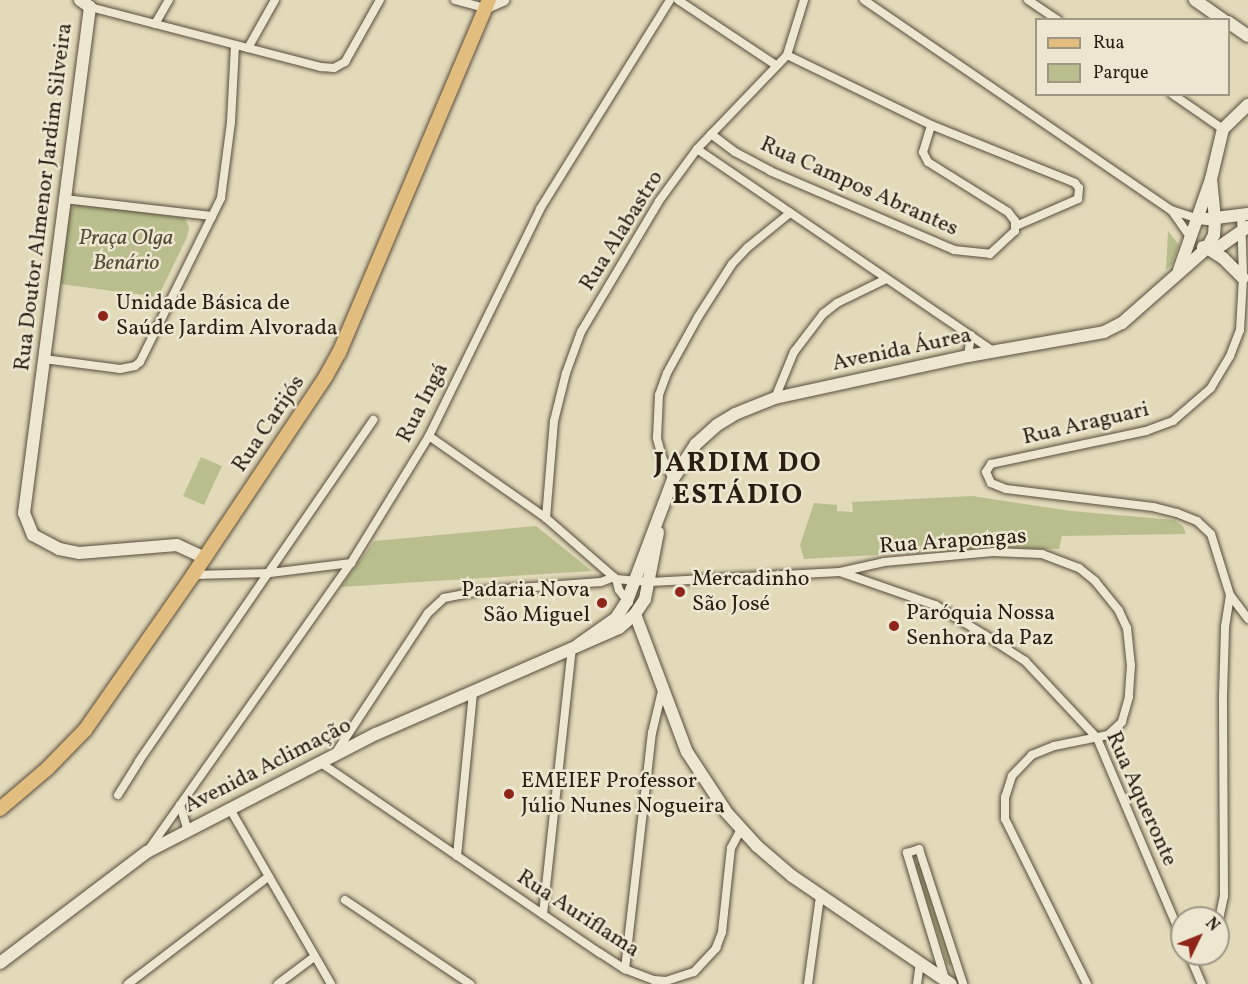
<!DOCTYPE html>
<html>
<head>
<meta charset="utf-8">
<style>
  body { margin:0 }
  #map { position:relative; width:1248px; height:984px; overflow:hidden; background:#e3daba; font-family:Vollkorn,serif }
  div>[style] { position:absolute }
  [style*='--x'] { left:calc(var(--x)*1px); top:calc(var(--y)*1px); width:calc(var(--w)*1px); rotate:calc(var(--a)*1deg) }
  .green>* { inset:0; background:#b9be8c }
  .roads { filter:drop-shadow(0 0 2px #584d3d) drop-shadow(0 0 2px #584d3d) }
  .street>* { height:8px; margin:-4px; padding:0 4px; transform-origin:4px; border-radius:4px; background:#ede7d2 }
  .secondary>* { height:12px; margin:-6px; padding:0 6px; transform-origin:6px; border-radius:6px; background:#ede7d2 }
  .primary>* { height:14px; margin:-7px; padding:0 7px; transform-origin:7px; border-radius:7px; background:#e2bd7d }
  .dots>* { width:16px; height:16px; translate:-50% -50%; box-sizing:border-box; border:3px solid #ede7d2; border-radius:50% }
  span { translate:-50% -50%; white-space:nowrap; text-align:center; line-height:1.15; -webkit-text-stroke:5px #ede7d2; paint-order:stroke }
  .street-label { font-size:22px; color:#2a1e13 }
  .park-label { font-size:22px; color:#554e37; font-style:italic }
  .poi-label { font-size:22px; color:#2a1e13 }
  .left { translate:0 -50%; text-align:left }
  .right { translate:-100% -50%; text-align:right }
  .district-label { font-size:28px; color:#2a1e13; font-weight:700; letter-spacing:1.5px }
  .legend { position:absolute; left:1035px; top:18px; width:195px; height:78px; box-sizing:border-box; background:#ede7d2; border:2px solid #9f9786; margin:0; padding:8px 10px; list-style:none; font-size:18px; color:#2a1e13 }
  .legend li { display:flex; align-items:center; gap:12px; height:30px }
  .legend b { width:30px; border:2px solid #9f9786 }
  .north { position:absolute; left:1170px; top:906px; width:60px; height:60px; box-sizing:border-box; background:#ede7d2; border:2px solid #9f9786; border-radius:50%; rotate:47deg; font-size:16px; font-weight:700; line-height:24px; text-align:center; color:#2a1e13 }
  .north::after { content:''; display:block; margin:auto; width:21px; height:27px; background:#8f2418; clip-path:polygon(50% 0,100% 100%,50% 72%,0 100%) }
</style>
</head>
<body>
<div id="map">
  <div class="green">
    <i style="clip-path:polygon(77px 203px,185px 218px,189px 228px,187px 237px,158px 297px,60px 284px,70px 210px)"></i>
    <i style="clip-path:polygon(1168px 231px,1179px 245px,1172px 264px,1166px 270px)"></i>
    <i style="clip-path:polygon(201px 457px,222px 466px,204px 505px,183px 496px)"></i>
    <i style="clip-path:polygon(972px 496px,1071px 511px,1174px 520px,1183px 526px,1186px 534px,1062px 536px,1059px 549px,1004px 548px,804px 559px,800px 545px,814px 503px,837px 505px,837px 511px,853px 512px,852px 502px)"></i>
    <i style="clip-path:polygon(536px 526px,592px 571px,341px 587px,374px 541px)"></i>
    <i style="clip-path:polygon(917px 862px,920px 864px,952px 963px,950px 966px,947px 964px,915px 866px)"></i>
  </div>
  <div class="roads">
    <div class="street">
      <i style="--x:455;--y:0;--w:30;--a:15"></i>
      <i style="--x:678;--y:0;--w:118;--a:33.6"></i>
      <i style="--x:864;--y:0;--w:372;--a:34.4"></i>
      <i style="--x:1171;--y:210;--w:26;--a:18"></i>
      <i style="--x:1028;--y:0;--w:36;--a:34"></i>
      <i style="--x:90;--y:7;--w:239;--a:14.6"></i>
      <i style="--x:321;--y:67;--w:13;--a:4"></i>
      <i style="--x:334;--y:68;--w:13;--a:-29"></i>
      <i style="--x:345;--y:62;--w:71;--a:-60.6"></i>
      <i style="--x:155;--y:24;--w:28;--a:-60"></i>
      <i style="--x:248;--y:48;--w:55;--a:-60.6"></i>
      <i style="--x:787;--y:55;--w:160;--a:25.9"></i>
      <i style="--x:931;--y:125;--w:155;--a:21.9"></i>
      <i style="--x:1075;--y:183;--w:6;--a:51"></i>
      <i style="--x:1079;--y:188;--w:11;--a:95"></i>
      <i style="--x:1078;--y:199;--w:68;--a:156.5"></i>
      <i style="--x:1172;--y:94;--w:62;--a:34.5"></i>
      <i style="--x:711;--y:134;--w:30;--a:37"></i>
      <i style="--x:735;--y:152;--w:40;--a:28"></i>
      <i style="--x:770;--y:171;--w:200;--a:23.2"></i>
      <i style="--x:954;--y:250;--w:36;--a:6"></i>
      <i style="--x:990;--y:254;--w:34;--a:-43"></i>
      <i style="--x:1015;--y:231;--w:10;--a:-90"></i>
      <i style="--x:1015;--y:221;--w:11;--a:-128"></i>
      <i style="--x:1008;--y:212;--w:94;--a:-148"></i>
      <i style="--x:928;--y:162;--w:11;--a:-117"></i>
      <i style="--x:923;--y:152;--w:28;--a:-73"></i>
      <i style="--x:697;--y:149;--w:361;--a:34.3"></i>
      <i style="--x:64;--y:199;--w:149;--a:6.6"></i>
      <i style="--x:1172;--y:211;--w:32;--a:55"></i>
      <i style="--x:1241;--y:213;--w:65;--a:88.2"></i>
      <i style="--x:1243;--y:278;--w:52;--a:93.3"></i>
      <i style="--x:1240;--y:330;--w:28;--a:111"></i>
      <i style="--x:1230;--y:356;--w:37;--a:121"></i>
      <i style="--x:1211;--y:388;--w:50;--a:139"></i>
      <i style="--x:1173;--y:421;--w:29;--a:160"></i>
      <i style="--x:1146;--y:431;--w:158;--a:168"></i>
      <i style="--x:991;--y:464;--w:9;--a:122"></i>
      <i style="--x:986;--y:472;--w:12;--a:66"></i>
      <i style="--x:991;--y:483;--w:16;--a:22"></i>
      <i style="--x:1006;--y:489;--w:148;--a:7"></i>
      <i style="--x:1153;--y:507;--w:25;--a:14"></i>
      <i style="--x:1177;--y:513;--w:22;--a:22"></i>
      <i style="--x:1197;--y:521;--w:19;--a:43"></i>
      <i style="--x:1211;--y:534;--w:64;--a:72.7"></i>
      <i style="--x:1230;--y:595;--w:30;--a:53"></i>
      <i style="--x:968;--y:356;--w:21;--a:-82"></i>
      <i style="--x:44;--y:359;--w:77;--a:7.5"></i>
      <i style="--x:120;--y:369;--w:15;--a:-11"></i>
      <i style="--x:135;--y:366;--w:6;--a:-39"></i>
      <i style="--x:140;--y:362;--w:183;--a:-63.7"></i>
      <i style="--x:221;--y:198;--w:77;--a:-82.5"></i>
      <i style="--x:231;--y:122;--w:77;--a:-87"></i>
      <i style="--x:775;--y:398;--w:50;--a:-67.6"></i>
      <i style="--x:794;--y:352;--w:48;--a:-52.7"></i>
      <i style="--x:823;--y:314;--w:18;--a:-38"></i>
      <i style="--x:837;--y:303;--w:55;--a:-26.1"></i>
      <i style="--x:429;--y:436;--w:143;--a:35"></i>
      <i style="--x:546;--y:518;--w:93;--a:41.1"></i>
      <i style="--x:616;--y:579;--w:11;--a:75"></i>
      <i style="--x:619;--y:590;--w:16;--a:52"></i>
      <i style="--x:673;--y:479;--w:25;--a:-117"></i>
      <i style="--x:662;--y:457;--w:20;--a:-105"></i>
      <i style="--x:657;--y:438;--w:43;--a:-87.3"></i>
      <i style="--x:659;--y:395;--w:23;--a:-70"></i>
      <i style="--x:667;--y:373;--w:64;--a:-61"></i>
      <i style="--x:698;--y:317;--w:63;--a:-57.3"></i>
      <i style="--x:732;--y:264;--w:23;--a:-47"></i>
      <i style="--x:748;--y:247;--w:54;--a:-39"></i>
      <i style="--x:546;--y:518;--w:97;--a:-85.3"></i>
      <i style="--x:554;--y:421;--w:49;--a:-76"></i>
      <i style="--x:566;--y:373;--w:44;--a:-69.9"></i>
      <i style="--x:581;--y:332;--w:152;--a:-59.2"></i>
      <i style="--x:659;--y:201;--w:64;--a:-53.8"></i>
      <i style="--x:697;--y:149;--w:130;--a:-46.2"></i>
      <i style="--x:787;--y:55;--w:58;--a:-72.8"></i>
      <i style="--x:840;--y:572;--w:45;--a:-12.8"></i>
      <i style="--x:884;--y:562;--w:109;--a:-5.2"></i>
      <i style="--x:993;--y:552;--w:49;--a:2.3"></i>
      <i style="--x:1042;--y:554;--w:40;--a:21"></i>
      <i style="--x:1079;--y:568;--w:21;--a:39"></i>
      <i style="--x:1095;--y:581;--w:38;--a:51"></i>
      <i style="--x:1119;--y:611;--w:19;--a:65"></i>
      <i style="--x:1127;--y:628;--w:37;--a:84"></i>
      <i style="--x:1131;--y:665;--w:32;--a:94"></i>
      <i style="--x:1129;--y:697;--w:26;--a:106"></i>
      <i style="--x:1122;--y:722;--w:19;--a:137"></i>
      <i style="--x:1108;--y:735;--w:55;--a:168.5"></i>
      <i style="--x:1054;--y:746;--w:24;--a:158"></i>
      <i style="--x:1032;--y:755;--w:29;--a:134"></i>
      <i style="--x:1012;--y:776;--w:22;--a:108"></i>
      <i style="--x:1005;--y:797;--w:22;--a:90"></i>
      <i style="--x:1005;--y:819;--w:9;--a:63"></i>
      <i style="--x:1009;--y:827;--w:175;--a:63.6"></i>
      <i style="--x:193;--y:575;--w:77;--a:-1.5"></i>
      <i style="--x:270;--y:573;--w:82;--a:-7"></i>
      <i style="--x:616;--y:579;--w:34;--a:5"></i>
      <i style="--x:650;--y:582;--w:190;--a:-3"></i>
      <i style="--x:840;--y:572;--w:101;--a:19.2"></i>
      <i style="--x:935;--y:605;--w:58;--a:31"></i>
      <i style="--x:985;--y:635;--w:48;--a:33"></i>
      <i style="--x:1025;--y:661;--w:105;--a:46.9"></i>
      <i style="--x:1097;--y:738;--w:217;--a:67"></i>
      <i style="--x:335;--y:754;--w:169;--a:-56.6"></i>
      <i style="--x:428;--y:613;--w:22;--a:-43"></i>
      <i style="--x:444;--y:598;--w:37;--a:-11"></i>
      <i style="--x:480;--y:591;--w:121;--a:-4.3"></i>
      <i style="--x:601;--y:582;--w:14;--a:-21"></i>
      <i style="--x:321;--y:763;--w:338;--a:34.3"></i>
      <i style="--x:600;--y:953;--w:30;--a:33"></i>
      <i style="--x:625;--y:969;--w:31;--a:21"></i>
      <i style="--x:654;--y:980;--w:12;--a:5"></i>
      <i style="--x:666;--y:981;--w:29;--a:-18"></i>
      <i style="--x:694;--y:972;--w:33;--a:-47"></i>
      <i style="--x:716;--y:948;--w:17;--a:-69"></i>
      <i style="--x:722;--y:932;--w:84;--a:-83.9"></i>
      <i style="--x:731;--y:848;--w:21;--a:-62"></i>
      <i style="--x:118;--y:795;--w:40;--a:-58"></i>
      <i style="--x:139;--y:761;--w:414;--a:-55.5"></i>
      <i style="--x:180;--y:805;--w:28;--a:73"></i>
      <i style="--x:230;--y:809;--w:202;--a:60"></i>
      <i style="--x:149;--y:849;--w:350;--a:-54.8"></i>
      <i style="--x:351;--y:563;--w:149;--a:-58.4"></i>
      <i style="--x:429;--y:436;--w:253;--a:-63.9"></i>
      <i style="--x:540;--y:209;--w:246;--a:-58.1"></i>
      <i style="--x:457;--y:856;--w:165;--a:-84.4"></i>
      <i style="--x:345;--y:900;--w:151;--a:33.9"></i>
      <i style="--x:543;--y:914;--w:268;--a:-83.8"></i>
      <i style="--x:1218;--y:924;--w:29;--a:-78"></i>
      <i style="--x:1224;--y:896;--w:200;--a:-90.3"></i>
      <i style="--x:1223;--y:696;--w:69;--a:-88.3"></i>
      <i style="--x:1225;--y:627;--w:32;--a:-81"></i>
      <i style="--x:1189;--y:954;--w:33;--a:67"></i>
      <i style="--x:625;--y:969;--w:238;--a:-83.5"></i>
      <i style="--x:652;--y:733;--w:43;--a:-76.6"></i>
      <i style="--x:945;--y:979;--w:132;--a:-106.8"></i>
      <i style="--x:907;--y:853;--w:13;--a:-18"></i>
      <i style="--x:919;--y:849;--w:142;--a:71.9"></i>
      <i style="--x:128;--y:984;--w:176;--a:-37.4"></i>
      <i style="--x:278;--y:984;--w:45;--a:-36.9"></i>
      <i style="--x:808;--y:984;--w:89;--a:-82.2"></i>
      <i style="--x:917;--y:984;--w:22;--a:-82"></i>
    </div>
    <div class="secondary">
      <i style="--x:80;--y:0;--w:12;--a:35"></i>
      <i style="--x:90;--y:7;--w:510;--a:97.43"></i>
      <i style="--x:24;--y:513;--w:24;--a:68"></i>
      <i style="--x:33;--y:535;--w:30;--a:28"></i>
      <i style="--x:59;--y:549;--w:20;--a:11"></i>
      <i style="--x:79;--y:553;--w:98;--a:-4.7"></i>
      <i style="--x:177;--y:545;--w:31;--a:25"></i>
      <i style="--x:1195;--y:0;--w:35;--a:35"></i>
      <i style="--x:484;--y:8;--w:21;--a:-23"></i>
      <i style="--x:1228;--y:22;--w:24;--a:35"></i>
      <i style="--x:1196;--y:218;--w:12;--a:5"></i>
      <i style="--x:1208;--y:219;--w:40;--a:-7.1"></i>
      <i style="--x:1203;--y:247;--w:16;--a:0"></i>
      <i style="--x:1219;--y:247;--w:35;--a:-35"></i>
      <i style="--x:1207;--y:248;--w:19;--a:32"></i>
      <i style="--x:1223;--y:258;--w:28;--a:45"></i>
      <i style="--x:1179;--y:270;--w:96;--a:-70.6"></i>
      <i style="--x:1211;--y:179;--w:51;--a:-76.5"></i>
      <i style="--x:1223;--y:129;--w:35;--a:-44"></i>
      <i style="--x:635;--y:614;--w:147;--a:69.4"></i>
      <i style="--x:687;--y:752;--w:73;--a:56.7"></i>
      <i style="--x:727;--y:813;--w:45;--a:47.7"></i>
      <i style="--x:757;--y:846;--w:46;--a:40.6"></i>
      <i style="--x:792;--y:876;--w:192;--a:34.2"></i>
      <i style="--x:578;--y:645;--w:47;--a:-35.4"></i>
      <i style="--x:616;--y:618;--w:20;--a:-57"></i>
      <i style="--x:627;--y:601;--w:130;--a:-69.3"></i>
      <i style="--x:673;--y:479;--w:42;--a:-56.7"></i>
      <i style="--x:696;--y:444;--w:28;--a:-42"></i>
      <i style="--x:717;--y:425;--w:21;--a:-31"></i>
      <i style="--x:735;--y:414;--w:43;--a:-21.8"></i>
      <i style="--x:775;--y:398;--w:198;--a:-12.3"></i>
      <i style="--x:968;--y:356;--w:138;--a:-10"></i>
      <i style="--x:1104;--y:332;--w:20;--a:-27"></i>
      <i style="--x:1122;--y:323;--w:113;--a:-41.4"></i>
      <i style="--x:1207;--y:248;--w:15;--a:-62"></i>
      <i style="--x:1214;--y:235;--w:16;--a:-86"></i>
      <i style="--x:1215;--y:219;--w:40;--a:-95.7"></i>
      <i style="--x:0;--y:963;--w:184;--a:-37.1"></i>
      <i style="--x:147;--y:852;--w:258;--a:-27.3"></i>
      <i style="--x:376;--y:734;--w:265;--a:-23.6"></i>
      <i style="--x:619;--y:628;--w:21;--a:-41"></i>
      <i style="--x:635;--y:614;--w:18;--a:-56"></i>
      <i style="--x:645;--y:599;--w:68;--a:-79"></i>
    </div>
    <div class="primary">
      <i style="--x:0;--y:809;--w:63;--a:-40.5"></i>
      <i style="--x:48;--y:768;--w:53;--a:-45.8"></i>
      <i style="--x:85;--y:730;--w:189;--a:-55.1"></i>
      <i style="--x:193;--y:575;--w:239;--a:-56.2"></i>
      <i style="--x:326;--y:376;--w:26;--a:-61"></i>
      <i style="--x:339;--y:353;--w:384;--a:-67"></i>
    </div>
  </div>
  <div class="dots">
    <i style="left:103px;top:316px;background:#8f2418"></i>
    <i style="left:680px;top:592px;background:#8f2418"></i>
    <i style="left:602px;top:603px;background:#8f2418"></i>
    <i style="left:894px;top:626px;background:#8f2418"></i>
    <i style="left:509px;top:794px;background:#8f2418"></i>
  </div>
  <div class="street-label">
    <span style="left:859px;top:187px;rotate:24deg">Rua Campos Abrantes</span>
    <span style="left:44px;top:197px;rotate:-83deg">Rua Doutor Almenor Jardim Silveira</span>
    <span style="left:622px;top:231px;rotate:-58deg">Rua Alabastro</span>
    <span style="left:902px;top:350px;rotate:-12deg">Avenida Áurea</span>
    <span style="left:423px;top:403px;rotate:-63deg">Rua Ingá</span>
    <span style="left:269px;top:424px;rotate:-56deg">Rua Carijós</span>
    <span style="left:1086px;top:424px;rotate:-13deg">Rua Araguari</span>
    <span style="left:953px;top:542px;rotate:-4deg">Rua Arapongas</span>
    <span style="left:268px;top:766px;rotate:-27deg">Avenida Aclimação</span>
    <span style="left:1141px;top:799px;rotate:66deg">Rua Aqueronte</span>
    <span style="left:578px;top:914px;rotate:33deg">Rua Auriflama</span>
  </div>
  <div class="park-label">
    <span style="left:126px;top:251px">Praça Olga<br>Benário</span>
  </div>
  <div class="poi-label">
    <span class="left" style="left:116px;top:316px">Unidade Básica de<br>Saúde Jardim Alvorada</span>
    <span class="left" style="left:692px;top:592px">Mercadinho<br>São José</span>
    <span class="right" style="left:590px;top:603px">Padaria Nova<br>São Miguel</span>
    <span class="left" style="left:906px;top:626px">Paróquia Nossa<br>Senhora da Paz</span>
    <span class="left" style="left:521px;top:794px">EMEIEF Professor<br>Júlio Nunes Nogueira</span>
  </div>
  <div class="district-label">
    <span style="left:738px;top:480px">JARDIM DO<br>ESTÁDIO</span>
  </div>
  <ul class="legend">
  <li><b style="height:8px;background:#e2bd7d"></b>Rua</li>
  <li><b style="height:16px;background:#b9be8c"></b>Parque</li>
  </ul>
  <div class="north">N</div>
</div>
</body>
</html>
